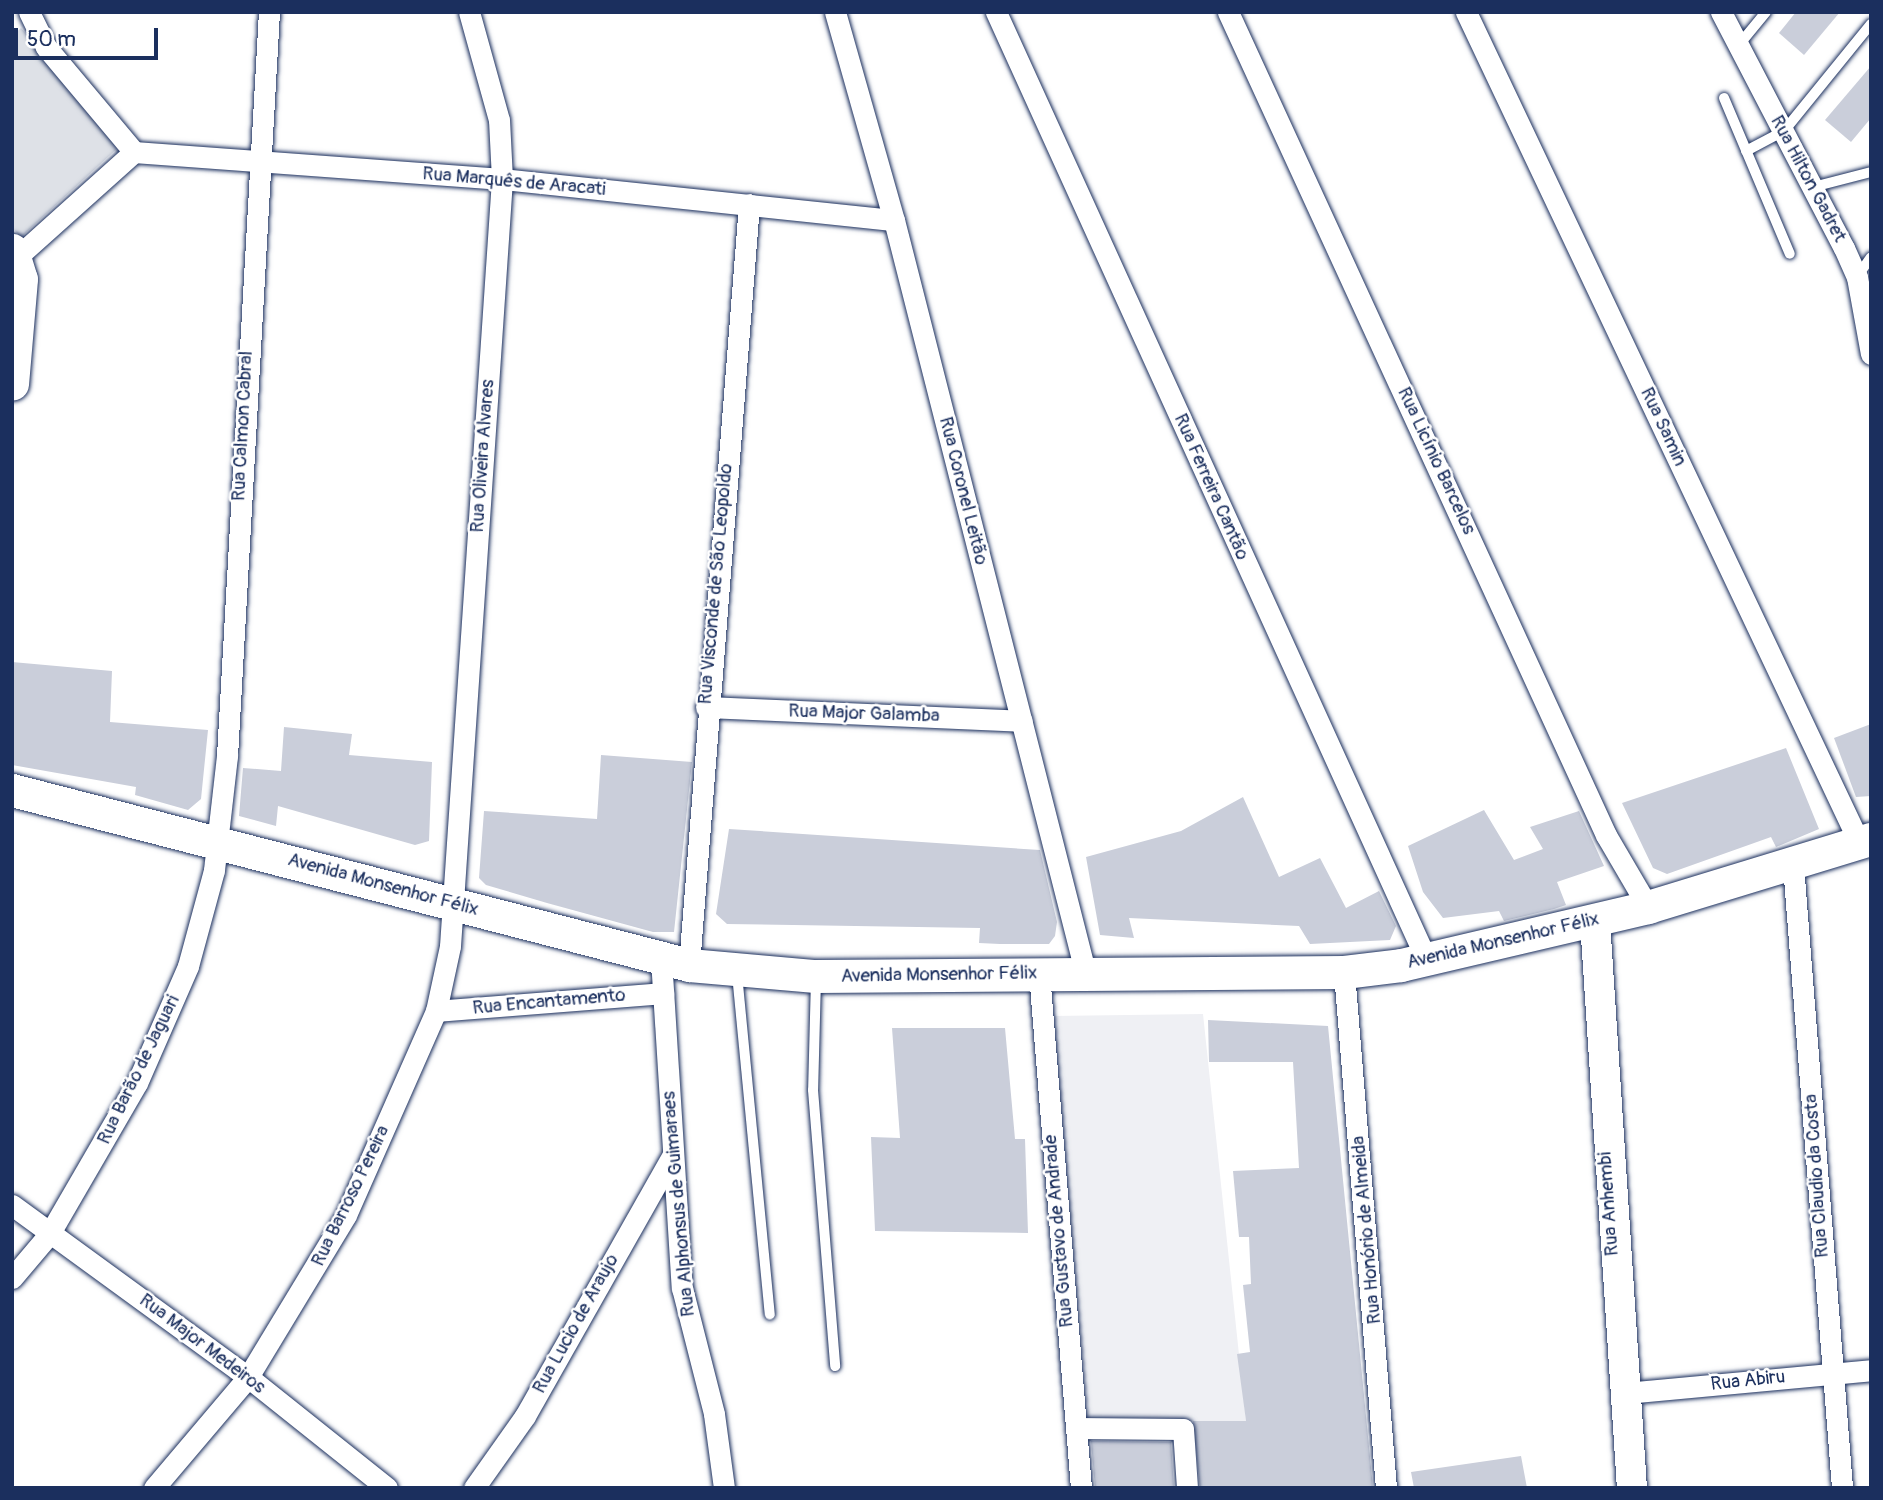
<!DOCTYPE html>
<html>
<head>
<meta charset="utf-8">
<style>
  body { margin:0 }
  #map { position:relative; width:1883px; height:1500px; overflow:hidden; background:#fff; font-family:Pangolin,sans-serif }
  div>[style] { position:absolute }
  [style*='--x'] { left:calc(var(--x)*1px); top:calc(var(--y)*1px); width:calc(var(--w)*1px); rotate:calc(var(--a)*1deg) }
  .built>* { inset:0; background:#eff0f4 }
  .green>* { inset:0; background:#dee1e7 }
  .building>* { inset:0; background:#caceda }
  .roads { filter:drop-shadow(0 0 2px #1b2f5e) drop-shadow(0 0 2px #1b2f5e) }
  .lane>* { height:10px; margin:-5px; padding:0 5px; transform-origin:5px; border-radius:5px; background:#fff }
  .street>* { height:21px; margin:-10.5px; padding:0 10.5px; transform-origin:10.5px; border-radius:10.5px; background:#fff }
  .secondary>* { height:30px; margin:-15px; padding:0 15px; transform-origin:15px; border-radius:15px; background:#fff }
  .primary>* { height:33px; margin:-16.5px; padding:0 16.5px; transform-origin:16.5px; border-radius:16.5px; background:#fff }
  span { translate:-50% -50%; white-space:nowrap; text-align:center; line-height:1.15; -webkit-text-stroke:5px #fff; paint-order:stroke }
  .street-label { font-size:19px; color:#1b2f5e }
  .frame { position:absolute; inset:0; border:14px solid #1b2f5e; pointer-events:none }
  .scale { position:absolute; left:14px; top:28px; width:144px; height:32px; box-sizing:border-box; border:4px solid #1b2f5e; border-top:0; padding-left:9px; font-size:21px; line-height:24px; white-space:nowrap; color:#1b2f5e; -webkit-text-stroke:5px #fff; paint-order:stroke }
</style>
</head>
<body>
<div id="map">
  <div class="built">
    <i style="clip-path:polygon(1203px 1014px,1246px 1421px,1089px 1421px,1052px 1016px)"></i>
  </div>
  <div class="green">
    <i style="clip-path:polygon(21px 28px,121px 145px,21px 237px,12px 228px,12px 36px)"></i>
  </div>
  <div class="building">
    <i style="clip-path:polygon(1796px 12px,1840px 12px,1804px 55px,1779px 33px)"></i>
    <i style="clip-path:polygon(1871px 66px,1871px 118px,1851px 142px,1825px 120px)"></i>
    <i style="clip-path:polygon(12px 662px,112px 671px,110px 722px,208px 730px,201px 799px,188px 810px,135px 795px,136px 787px,12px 765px)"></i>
    <i style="clip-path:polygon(1871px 724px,1871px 796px,1856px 797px,1834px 738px)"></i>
    <i style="clip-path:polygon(284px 727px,352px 734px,349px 755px,432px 762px,429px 841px,415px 845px,278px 806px,276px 826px,239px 816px,243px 768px,281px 771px)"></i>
    <i style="clip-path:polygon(1786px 748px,1819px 829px,1776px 847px,1771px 837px,1667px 874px,1653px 868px,1622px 803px)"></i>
    <i style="clip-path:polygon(601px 755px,692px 762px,674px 932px,653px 932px,547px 903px,486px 885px,479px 878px,484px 811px,597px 819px)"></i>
    <i style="clip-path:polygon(1243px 797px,1279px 877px,1320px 858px,1346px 908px,1379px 891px,1396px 926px,1390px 940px,1310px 944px,1299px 926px,1129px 918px,1134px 938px,1100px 935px,1086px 857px,1181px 831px)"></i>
    <i style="clip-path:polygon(1484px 810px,1514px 860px,1543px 849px,1530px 827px,1579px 811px,1604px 866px,1557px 882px,1566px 905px,1554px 909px,1504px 921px,1499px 911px,1443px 918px,1423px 892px,1408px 846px)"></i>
    <i style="clip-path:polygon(729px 829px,1040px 850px,1057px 922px,1055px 936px,1049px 944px,1000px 944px,979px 943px,980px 928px,727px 924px,716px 914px)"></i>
    <i style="clip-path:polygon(1208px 1020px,1328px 1026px,1373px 1488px,1200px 1488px,1193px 1421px,1246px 1421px,1237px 1354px,1250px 1352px,1243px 1285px,1251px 1284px,1249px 1237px,1239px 1237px,1233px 1171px,1299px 1168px,1293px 1062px,1209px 1062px)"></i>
    <i style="clip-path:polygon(892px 1028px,1005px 1028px,1015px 1139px,1025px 1139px,1028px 1233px,875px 1231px,871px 1137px,900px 1138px)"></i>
    <i style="clip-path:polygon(1091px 1441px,1171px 1442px,1174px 1488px,1095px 1488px)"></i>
    <i style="clip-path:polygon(1521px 1456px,1527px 1488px,1414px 1488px,1411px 1472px)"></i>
  </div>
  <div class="roads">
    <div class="lane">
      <i style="--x:1738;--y:46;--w:44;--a:-50.5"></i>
      <i style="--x:1724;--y:98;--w:169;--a:67.1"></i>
      <i style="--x:1746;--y:151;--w:43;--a:-27.8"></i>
      <i style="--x:1784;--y:131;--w:138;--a:-50.9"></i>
      <i style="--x:1813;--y:187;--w:60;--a:-14.5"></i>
      <i style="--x:1857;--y:277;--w:24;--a:-55"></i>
      <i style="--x:737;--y:974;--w:342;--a:84.5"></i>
      <i style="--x:816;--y:979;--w:111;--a:91.5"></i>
      <i style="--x:813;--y:1090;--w:277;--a:85.4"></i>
    </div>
    <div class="street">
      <i style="--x:29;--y:12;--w:39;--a:64"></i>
      <i style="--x:46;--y:47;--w:137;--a:50"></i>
      <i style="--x:835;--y:12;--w:216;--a:74.2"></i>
      <i style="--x:894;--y:220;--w:775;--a:75.73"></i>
      <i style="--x:996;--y:12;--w:1042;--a:65.57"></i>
      <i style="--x:1228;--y:12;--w:906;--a:65.33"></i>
      <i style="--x:1606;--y:835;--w:83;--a:59.7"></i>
      <i style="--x:1466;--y:12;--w:918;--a:64.66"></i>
      <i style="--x:1721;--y:12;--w:266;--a:62.5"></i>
      <i style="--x:1844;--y:248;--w:32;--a:66"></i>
      <i style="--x:1857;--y:277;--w:78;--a:79.7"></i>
      <i style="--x:134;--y:152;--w:369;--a:4.2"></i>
      <i style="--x:502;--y:179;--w:394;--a:6"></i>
      <i style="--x:17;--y:257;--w:157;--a:-41.9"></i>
      <i style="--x:706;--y:707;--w:316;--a:2.5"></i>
      <i style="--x:1793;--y:865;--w:625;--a:85.5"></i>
      <i style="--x:661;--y:958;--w:331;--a:86.4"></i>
      <i style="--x:682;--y:1288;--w:130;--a:75.7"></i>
      <i style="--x:714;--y:1414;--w:75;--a:82.3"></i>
      <i style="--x:689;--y:965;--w:763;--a:-85.49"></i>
      <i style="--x:1344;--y:972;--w:518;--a:85.35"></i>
      <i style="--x:1039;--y:973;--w:517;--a:85.34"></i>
      <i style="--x:436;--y:1011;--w:228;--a:-4.5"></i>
      <i style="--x:12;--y:1205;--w:292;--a:36.1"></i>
      <i style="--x:248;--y:1377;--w:178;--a:38.6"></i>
      <i style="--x:12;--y:1278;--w:59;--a:-49.8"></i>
      <i style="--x:50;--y:1233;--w:173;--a:-59.9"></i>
      <i style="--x:137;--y:1083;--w:128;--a:-66.4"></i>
      <i style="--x:188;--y:966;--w:99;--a:-74.8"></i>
      <i style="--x:214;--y:870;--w:115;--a:-83.5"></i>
      <i style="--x:227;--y:756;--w:745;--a:-86.77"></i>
      <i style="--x:1625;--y:1393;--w:247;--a:-5.3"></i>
      <i style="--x:1076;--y:1428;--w:107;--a:0.5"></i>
      <i style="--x:1183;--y:1429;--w:59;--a:86.1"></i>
      <i style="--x:154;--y:1488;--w:145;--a:-49.7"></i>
      <i style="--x:248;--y:1377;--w:189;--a:-58.8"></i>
      <i style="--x:346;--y:1215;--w:223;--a:-66.2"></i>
      <i style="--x:436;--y:1011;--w:66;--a:-77.8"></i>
      <i style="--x:450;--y:946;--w:769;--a:-86.12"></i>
      <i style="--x:502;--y:179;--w:59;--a:-92.9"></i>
      <i style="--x:499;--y:120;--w:112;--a:-105.5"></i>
      <i style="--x:474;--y:1488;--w:88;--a:-54.7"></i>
      <i style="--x:525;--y:1416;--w:299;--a:-60.5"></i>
    </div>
    <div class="secondary">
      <i style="--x:1595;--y:921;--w:568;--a:86.27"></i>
    </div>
    <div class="primary">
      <i style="--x:12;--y:250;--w:30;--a:73"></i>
      <i style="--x:21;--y:279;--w:105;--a:94.9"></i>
      <i style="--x:12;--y:790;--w:699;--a:14.49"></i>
      <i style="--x:689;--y:965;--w:127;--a:5"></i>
      <i style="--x:816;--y:976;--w:528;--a:-0.43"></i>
      <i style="--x:1344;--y:972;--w:57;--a:-7"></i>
      <i style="--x:1401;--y:965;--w:254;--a:-13.2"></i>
      <i style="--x:1648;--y:907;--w:233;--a:-17"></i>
    </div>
  </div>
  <div class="street-label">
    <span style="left:1808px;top:179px;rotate:62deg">Rua Hilton Gadret</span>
    <span style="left:514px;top:182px;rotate:5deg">Rua Marquês de Aracati</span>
    <span style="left:243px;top:426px;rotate:-87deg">Rua Calmon Cabral</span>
    <span style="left:1663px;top:427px;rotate:65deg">Rua Samin</span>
    <span style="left:483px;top:456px;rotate:-86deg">Rua Oliveira Alvares</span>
    <span style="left:1436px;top:461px;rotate:65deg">Rua Licínio Barcelos</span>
    <span style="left:1211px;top:487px;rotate:66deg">Rua Ferreira Cantão</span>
    <span style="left:963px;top:491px;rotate:76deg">Rua Coronel Leitão</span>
    <span style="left:716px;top:584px;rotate:-85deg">Rua Visconde de São Leopoldo</span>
    <span style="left:864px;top:714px;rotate:2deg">Rua Major Galamba</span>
    <span style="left:383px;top:885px;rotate:15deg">Avenida Monsenhor Félix</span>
    <span style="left:1503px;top:941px;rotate:-13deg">Avenida Monsenhor Félix</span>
    <span style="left:939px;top:975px;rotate:-1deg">Avenida Monsenhor Félix</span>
    <span style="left:549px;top:1002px;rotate:-5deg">Rua Encantamento</span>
    <span style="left:139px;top:1070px;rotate:-64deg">Rua Barão de Jaguari</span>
    <span style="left:1817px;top:1176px;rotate:-94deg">Rua Claudio da Costa</span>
    <span style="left:351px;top:1196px;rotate:-64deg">Rua Barroso Pereira</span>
    <span style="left:679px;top:1204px;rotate:-95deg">Rua Alphonsus de Guimaraes</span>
    <span style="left:1609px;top:1204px;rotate:-94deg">Rua Anhembi</span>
    <span style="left:1367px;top:1230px;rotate:-95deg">Rua Honório de Almeida</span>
    <span style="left:1059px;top:1231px;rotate:-95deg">Rua Gustavo de Andrade</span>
    <span style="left:576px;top:1324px;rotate:-61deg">Rua Lucio de Araujo</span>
    <span style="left:202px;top:1344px;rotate:37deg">Rua Major Medeiros</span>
    <span style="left:1748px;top:1381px;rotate:-6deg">Rua Abiru</span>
  </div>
  <div class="frame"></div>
  <div class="scale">50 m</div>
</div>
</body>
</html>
